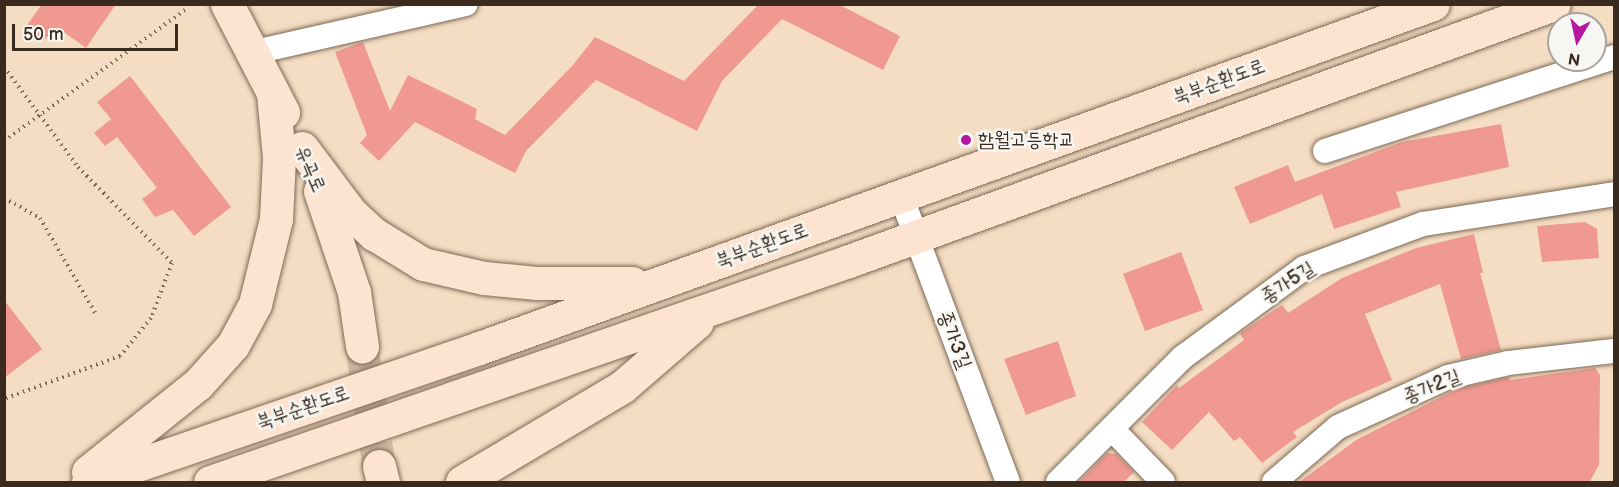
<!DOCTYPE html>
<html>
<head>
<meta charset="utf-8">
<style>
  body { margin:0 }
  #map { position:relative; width:1619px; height:487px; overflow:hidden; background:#f4ddc2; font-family:"Balsamiq Sans","Poor Story",sans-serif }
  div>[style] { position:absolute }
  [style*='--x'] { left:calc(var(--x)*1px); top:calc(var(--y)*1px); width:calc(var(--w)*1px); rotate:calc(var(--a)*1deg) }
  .building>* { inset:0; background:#ef9991 }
  .secondary-tunnel>* { height:33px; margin-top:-16.5px; transform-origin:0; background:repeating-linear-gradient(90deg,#cfb9a1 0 33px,transparent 0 49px) }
  .path>* { height:4px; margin-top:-2px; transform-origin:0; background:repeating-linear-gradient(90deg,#7c6957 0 1.5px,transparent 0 6px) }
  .roads { filter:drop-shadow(0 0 2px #7c6957) drop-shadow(0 0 2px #7c6957) }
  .minor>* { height:24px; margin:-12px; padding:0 12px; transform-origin:12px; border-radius:12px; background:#fff }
  .secondary>* { height:33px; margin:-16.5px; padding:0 16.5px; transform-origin:16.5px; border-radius:16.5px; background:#fde4d0 }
  .dots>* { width:16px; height:16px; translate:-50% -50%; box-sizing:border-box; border:3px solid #f6f6f2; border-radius:50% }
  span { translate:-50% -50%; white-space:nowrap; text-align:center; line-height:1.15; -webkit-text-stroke:5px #f6f6f2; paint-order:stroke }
  .street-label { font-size:20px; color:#3b2a1e }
  .poi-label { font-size:20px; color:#3b2a1e }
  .left { translate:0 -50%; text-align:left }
  .frame { position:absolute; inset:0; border:6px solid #3b2a1e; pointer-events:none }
  .north { position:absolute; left:1547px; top:12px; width:60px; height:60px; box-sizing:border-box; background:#f6f6f2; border:2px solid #aba49d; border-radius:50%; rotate:189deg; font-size:16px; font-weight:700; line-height:24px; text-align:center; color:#3b2a1e }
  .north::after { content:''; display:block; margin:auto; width:21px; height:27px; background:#b5179e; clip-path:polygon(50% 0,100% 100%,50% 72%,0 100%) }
  .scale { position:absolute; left:12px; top:24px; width:166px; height:27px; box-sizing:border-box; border:3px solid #3b2a1e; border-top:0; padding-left:8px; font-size:18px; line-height:21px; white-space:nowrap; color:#3b2a1e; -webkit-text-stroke:4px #f6f6f2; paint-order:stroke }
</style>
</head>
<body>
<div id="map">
  <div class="building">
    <i style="clip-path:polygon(42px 4px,116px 4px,86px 48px,58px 28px,43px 40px,25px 28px)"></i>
    <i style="clip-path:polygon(753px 4px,838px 4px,900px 36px,883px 70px,782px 19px,722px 81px,697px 131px,596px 80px,526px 151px,515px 173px,415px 122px,379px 161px,360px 143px,367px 135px,335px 52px,363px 42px,390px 111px,408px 75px,477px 109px,475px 119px,505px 135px,573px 65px,595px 37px,684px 81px,757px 6px)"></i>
    <i style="clip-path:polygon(130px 76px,231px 207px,194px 236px,173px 210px,155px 217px,142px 199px,157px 188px,117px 137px,105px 146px,94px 133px,111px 119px,97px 102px)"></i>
    <i style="clip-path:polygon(1501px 124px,1509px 167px,1396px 192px,1401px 207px,1334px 229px,1322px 194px,1250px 224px,1234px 187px,1288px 165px,1295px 182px,1402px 142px)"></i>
    <i style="clip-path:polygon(1585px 222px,1597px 229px,1599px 258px,1542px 262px,1537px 226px)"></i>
    <i style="clip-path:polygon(1474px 234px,1483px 273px,1480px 273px,1501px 350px,1461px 359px,1440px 284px,1365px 314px,1392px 380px,1342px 402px,1293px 432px,1297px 437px,1262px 463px,1240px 437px,1234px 441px,1209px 412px,1172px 450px,1142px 422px,1177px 385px,1179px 388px,1244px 340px,1240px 333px,1282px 305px,1288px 313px,1342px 278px,1416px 248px)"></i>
    <i style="clip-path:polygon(1181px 252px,1203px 310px,1145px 331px,1123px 274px)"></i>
    <i style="clip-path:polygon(4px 300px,42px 349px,4px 378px)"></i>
    <i style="clip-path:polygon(1058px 341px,1076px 396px,1026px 415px,1004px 359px)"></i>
    <i style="clip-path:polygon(1595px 368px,1600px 375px,1599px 465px,1589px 483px,1298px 483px,1356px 440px,1457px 389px,1509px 377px,1510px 380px)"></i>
    <i style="clip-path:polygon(1107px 453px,1116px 454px,1134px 472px,1123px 483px,1078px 483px)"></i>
  </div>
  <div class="secondary-tunnel">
    <i style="--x:362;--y:346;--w:121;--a:81.9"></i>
  </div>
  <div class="path">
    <i style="--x:4;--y:67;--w:124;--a:53.5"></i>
    <i style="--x:78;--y:167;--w:134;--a:45.6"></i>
    <i style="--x:172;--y:263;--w:59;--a:110.9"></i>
    <i style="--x:151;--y:318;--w:49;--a:129.2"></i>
    <i style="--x:120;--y:356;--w:124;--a:159.7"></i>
    <i style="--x:4;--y:141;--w:227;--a:-35.9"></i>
    <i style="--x:4;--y:198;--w:41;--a:29.1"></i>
    <i style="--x:40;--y:218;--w:113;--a:59.8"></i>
  </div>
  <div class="roads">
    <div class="minor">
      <i style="--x:255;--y:52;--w:216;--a:-12.8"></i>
      <i style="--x:1325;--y:151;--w:304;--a:-18"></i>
      <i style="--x:901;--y:196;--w:305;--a:69.5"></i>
      <i style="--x:1113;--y:430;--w:72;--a:46.1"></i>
      <i style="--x:1058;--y:482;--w:177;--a:-45"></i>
      <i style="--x:1183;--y:357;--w:150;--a:-36.3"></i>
      <i style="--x:1304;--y:268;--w:127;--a:-20.3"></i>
      <i style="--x:1423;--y:224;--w:193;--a:-8.9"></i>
      <i style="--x:1274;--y:482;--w:84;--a:-40.7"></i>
      <i style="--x:1338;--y:427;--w:121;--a:-24.4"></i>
      <i style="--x:1448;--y:377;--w:62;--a:-13.1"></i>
      <i style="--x:1508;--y:363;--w:107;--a:-6.5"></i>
    </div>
    <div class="secondary">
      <i style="--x:227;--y:4;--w:122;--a:62.6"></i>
      <i style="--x:302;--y:148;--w:80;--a:53.1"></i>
      <i style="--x:350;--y:212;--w:33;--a:43"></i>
      <i style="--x:374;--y:234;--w:57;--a:31.5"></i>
      <i style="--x:423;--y:264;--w:63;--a:12.9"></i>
      <i style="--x:484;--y:278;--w:53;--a:5.4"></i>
      <i style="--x:537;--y:283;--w:95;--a:0"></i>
      <i style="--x:320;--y:191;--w:107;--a:71.4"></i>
      <i style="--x:354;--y:292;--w:55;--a:81.6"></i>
      <i style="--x:379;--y:466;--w:16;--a:76"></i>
      <i style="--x:88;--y:472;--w:141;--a:-38.7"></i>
      <i style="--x:198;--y:384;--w:52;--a:-48.1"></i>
      <i style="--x:233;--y:345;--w:47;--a:-61.8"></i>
      <i style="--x:255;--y:304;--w:88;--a:-76.1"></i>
      <i style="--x:276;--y:219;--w:62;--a:-87.2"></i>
      <i style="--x:279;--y:157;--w:64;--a:-95.4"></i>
      <i style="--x:88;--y:482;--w:413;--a:-18.9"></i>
      <i style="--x:479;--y:348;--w:1014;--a:-19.83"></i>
      <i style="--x:210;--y:482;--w:676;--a:-19.08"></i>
      <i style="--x:849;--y:261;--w:750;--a:-20.03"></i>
      <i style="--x:462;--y:482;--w:186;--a:-30.7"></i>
      <i style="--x:622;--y:387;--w:99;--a:-40.9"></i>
    </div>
  </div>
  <div class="dots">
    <i style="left:966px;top:140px;background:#b5179e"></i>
  </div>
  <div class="street-label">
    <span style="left:1219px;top:82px;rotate:-20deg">북부순환도로</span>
    <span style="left:310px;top:169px;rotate:67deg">유곡로</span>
    <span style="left:762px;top:246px;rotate:-20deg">북부순환도로</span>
    <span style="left:1288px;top:283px;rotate:-33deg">종가5길</span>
    <span style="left:954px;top:340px;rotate:69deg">종가3길</span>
    <span style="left:1432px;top:387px;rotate:-22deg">종가2길</span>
    <span style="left:303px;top:408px;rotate:-19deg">북부순환도로</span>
  </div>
  <div class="poi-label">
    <span class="left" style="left:978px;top:140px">함월고등학교</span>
  </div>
  <div class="frame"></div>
  <div class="north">N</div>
  <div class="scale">50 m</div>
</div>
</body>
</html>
